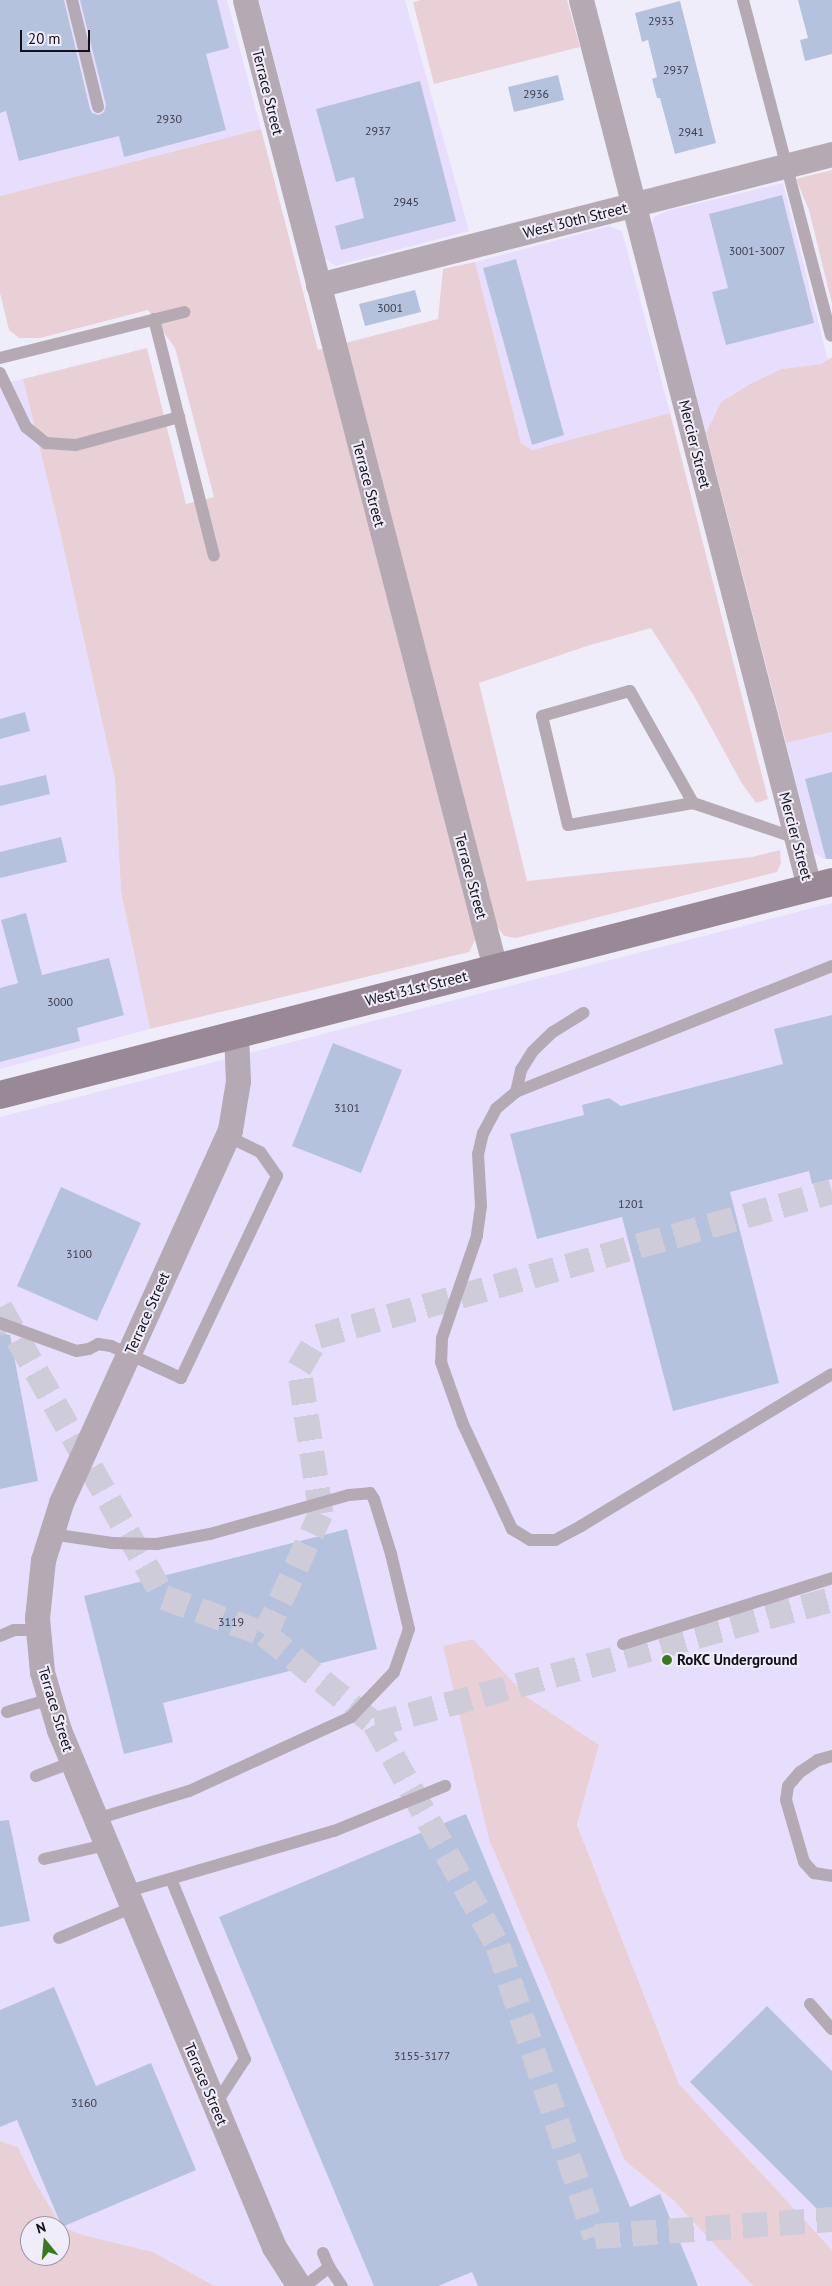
<!DOCTYPE html>
<html>
<head>
<meta charset="utf-8">
<style>
  body { margin:0 }
  #map { position:relative; width:832px; height:2286px; overflow:hidden; background:#f0edfa; font-family:"PT Sans",sans-serif }
  div>[style] { position:absolute }
  [style*='--x'] { left:calc(var(--x)*1px); top:calc(var(--y)*1px); width:calc(var(--w)*1px); rotate:calc(var(--a)*1deg) }
  .built>* { inset:0; background:#e7defe }
  .green>* { inset:0; background:#e9d0d6 }
  .building>* { inset:0; background:#b5c2dd }
  .street-tunnel>* { height:25px; margin-top:-12.5px; transform-origin:0; background:repeating-linear-gradient(90deg,#cfccd9 0 25px,transparent 0 37px) }
  .lane>* { height:12px; margin:-6px; padding:0 6px; transform-origin:6px; border-radius:6px; background:#b5aab4 }
  .street>* { height:25px; margin:-12.5px; padding:0 12.5px; transform-origin:12.5px; border-radius:12.5px; background:#b5aab4 }
  .secondary>* { height:28px; margin:-14px; padding:0 14px; transform-origin:14px; border-radius:14px; background:#998997 }
  .dots>* { width:14px; height:14px; translate:-50% -50%; box-sizing:border-box; border:2px solid #f0edfa; border-radius:50% }
  span { translate:-50% -50%; white-space:nowrap; text-align:center; line-height:1.15; -webkit-text-stroke:4px #f0edfa; paint-order:stroke }
  .number-label { font-size:12px; color:#3c3c4c }
  .number-label span { -webkit-text-stroke-width:0 }
  .street-label { font-size:15px; color:#13101b }
  .poi-label { font-size:15px; color:#13101b; font-weight:700 }
  .left { translate:0 -50%; text-align:left }
  .north { position:absolute; left:20px; top:2216px; width:50px; height:50px; box-sizing:border-box; background:#f0edfa; border:1px solid #9895a1; border-radius:50%; rotate:343deg; font-size:14px; font-weight:700; line-height:20px; text-align:center; color:#13101b }
  .north::after { content:''; display:block; margin:auto; width:18px; height:22px; background:#387b1b; clip-path:polygon(50% 0,100% 100%,50% 72%,0 100%) }
  .scale { position:absolute; left:20px; top:30px; width:70px; height:22px; box-sizing:border-box; border:2px solid #13101b; border-top:0; padding-left:6px; font-size:15px; line-height:18px; white-space:nowrap; color:#13101b; -webkit-text-stroke:4px #f0edfa; paint-order:stroke }
</style>
</head>
<body>
<div id="map">
  <div class="built">
    <i style="clip-path:polygon(0 0,227px 0,261px 129px,0 196px)"></i>
    <i style="clip-path:polygon(259px 0,405px 0,469px 231px,335px 266px,325px 258px)"></i>
    <i style="clip-path:polygon(783px 183px,828px 360px,821px 364px,781px 369px,750px 384px,721px 402px,706px 433px,651px 227px,654px 217px,670px 210px)"></i>
    <i style="clip-path:polygon(609px 226px,622px 231px,670px 413px,532px 450px,521px 443px,475px 262px)"></i>
    <i style="clip-path:polygon(23px 379px,61px 536px,115px 780px,121px 892px,150px 1029px,0 1069px,0 384px)"></i>
    <i style="clip-path:polygon(832px 732px,832px 857px,824px 859px,814px 853px,786px 743px)"></i>
    <i style="clip-path:polygon(832px 903px,832px 2250px,679px 2084px,577px 1825px,599px 1745px,527px 1697px,473px 1639px,443px 1646px,625px 2161px,672px 2199px,753px 2286px,215px 2286px,153px 2252px,83px 2235px,62px 2227px,34px 2180px,18px 2147px,0 2141px,0 1117px)"></i>
  </div>
  <div class="green">
    <i style="clip-path:polygon(421px 0,567px 0,580px 47px,434px 84px,413px 2px)"></i>
    <i style="clip-path:polygon(261px 129px,318px 350px,438px 319px,443px 269px,475px 262px,521px 443px,532px 450px,670px 413px,768px 799px,756px 803px,741px 782px,694px 696px,651px 628px,587px 646px,479px 683px,527px 881px,752px 857px,780px 850px,781px 863px,777px 872px,516px 938px,504px 936px,495px 923px,476px 938px,469px 952px,150px 1029px,121px 892px,115px 780px,61px 536px,23px 379px,147px 348px,186px 504px,214px 497px,175px 348px,148px 310px,40px 338px,19px 338px,9px 330px,0 293px,0 196px)"></i>
    <i style="clip-path:polygon(832px 170px,832px 304px,809px 210px,796px 179px)"></i>
    <i style="clip-path:polygon(832px 357px,832px 732px,786px 743px,706px 433px,721px 402px,750px 384px,781px 369px,821px 364px)"></i>
    <i style="clip-path:polygon(473px 1639px,527px 1697px,599px 1745px,577px 1825px,679px 2084px,832px 2250px,832px 2286px,753px 2286px,672px 2199px,625px 2161px,489px 1839px,443px 1646px)"></i>
    <i style="clip-path:polygon(evenodd,0 2141px,18px 2147px,34px 2180px,62px 2227px,83px 2235px,153px 2252px,215px 2286px,0 2286px,0 2141px,30px 2226px,60px 2226px,60px 2256px,30px 2256px,30px 2226px)"></i>
  </div>
  <div class="building">
    <i style="clip-path:polygon(0 0,64px 0,90px 109px,92px 113px,99px 115px,104px 112px,106px 105px,80px 0,217px 0,229px 48px,206px 54px,226px 130px,124px 157px,119px 136px,19px 161px,6px 111px,0 113px)"></i>
    <i style="clip-path:polygon(798px 0,832px 0,832px 54px,805px 61px,800px 40px,808px 38px)"></i>
    <i style="clip-path:polygon(680px 1px,716px 143px,675px 154px,660px 98px,657px 98px,652px 79px,657px 77px,648px 40px,642px 42px,635px 13px)"></i>
    <i style="clip-path:polygon(558px 75px,564px 100px,514px 112px,508px 87px)"></i>
    <i style="clip-path:polygon(420px 81px,456px 221px,341px 250px,335px 226px,364px 218px,354px 177px,336px 182px,316px 109px)"></i>
    <i style="clip-path:polygon(782px 195px,814px 323px,726px 345px,712px 292px,728px 288px,709px 214px)"></i>
    <i style="clip-path:polygon(516px 259px,564px 435px,532px 445px,483px 268px)"></i>
    <i style="clip-path:polygon(415px 290px,421px 312px,365px 326px,359px 304px)"></i>
    <i style="clip-path:polygon(25px 712px,30px 731px,0 739px,0 719px)"></i>
    <i style="clip-path:polygon(832px 772px,832px 859px,826px 859px,805px 779px)"></i>
    <i style="clip-path:polygon(46px 775px,50px 794px,0 806px,0 786px)"></i>
    <i style="clip-path:polygon(61px 837px,67px 862px,0 878px,0 852px)"></i>
    <i style="clip-path:polygon(26px 913px,42px 975px,109px 958px,124px 1015px,77px 1028px,80px 1041px,0 1062px,0 988px,18px 983px,1px 920px)"></i>
    <i style="clip-path:polygon(832px 1015px,832px 1179px,812px 1184px,809px 1171px,730px 1192px,779px 1383px,673px 1411px,622px 1217px,537px 1239px,510px 1134px,584px 1115px,582px 1105px,609px 1098px,621px 1106px,783px 1064px,774px 1029px)"></i>
    <i style="clip-path:polygon(333px 1043px,402px 1070px,361px 1173px,292px 1146px)"></i>
    <i style="clip-path:polygon(61px 1187px,141px 1223px,97px 1321px,17px 1286px)"></i>
    <i style="clip-path:polygon(0 1333px,10px 1335px,38px 1481px,0 1489px)"></i>
    <i style="clip-path:polygon(347px 1529px,377px 1649px,163px 1703px,173px 1742px,124px 1754px,84px 1596px)"></i>
    <i style="clip-path:polygon(466px 1814px,630px 2207px,660px 2194px,698px 2286px,478px 2286px,472px 2272px,438px 2286px,374px 2286px,219px 1917px)"></i>
    <i style="clip-path:polygon(9px 1820px,30px 1921px,0 1927px,0 1821px)"></i>
    <i style="clip-path:polygon(54px 1987px,96px 2086px,151px 2063px,196px 2170px,62px 2227px,17px 2120px,0 2127px,0 2010px)"></i>
    <i style="clip-path:polygon(767px 2006px,832px 2071px,832px 2224px,690px 2082px)"></i>
  </div>
  <div class="street-tunnel">
    <i style="--x:0;--y:1307;--w:333;--a:60.5"></i>
    <i style="--x:164;--y:1597;--w:108;--a:20.1"></i>
    <i style="--x:265;--y:1634;--w:142;--a:39.3"></i>
    <i style="--x:375;--y:1724;--w:254;--a:61"></i>
    <i style="--x:498;--y:1946;--w:306;--a:71.5"></i>
    <i style="--x:595;--y:2236;--w:238;--a:-4.1"></i>
    <i style="--x:265;--y:1634;--w:133;--a:-65.2"></i>
    <i style="--x:321;--y:1513;--w:147;--a:-98.6"></i>
    <i style="--x:299;--y:1368;--w:37;--a:-59"></i>
    <i style="--x:318;--y:1336;--w:534;--a:-15.75"></i>
    <i style="--x:375;--y:1724;--w:474;--a:-15.3"></i>
  </div>
  <div class="lane">
    <i style="--x:72;--y:0;--w:110;--a:76.3"></i>
    <i style="--x:743;--y:0;--w:347;--a:75.3"></i>
    <i style="--x:154;--y:319;--w:244;--a:75.8"></i>
    <i style="--x:0;--y:358;--w:190;--a:-14"></i>
    <i style="--x:0;--y:373;--w:60;--a:64.3"></i>
    <i style="--x:26;--y:427;--w:26;--a:39"></i>
    <i style="--x:46;--y:443;--w:30;--a:4"></i>
    <i style="--x:76;--y:445;--w:107;--a:-15.2"></i>
    <i style="--x:693;--y:803;--w:127;--a:170"></i>
    <i style="--x:568;--y:825;--w:112;--a:-103.4"></i>
    <i style="--x:542;--y:716;--w:91;--a:-15.9"></i>
    <i style="--x:630;--y:691;--w:129;--a:60.6"></i>
    <i style="--x:693;--y:803;--w:109;--a:18.8"></i>
    <i style="--x:832;--y:966;--w:340;--a:158.3"></i>
    <i style="--x:516;--y:1092;--w:26;--a:140"></i>
    <i style="--x:496;--y:1109;--w:27;--a:118"></i>
    <i style="--x:483;--y:1133;--w:22;--a:103"></i>
    <i style="--x:478;--y:1154;--w:52;--a:86.7"></i>
    <i style="--x:481;--y:1206;--w:30;--a:98"></i>
    <i style="--x:477;--y:1236;--w:108;--a:108.9"></i>
    <i style="--x:442;--y:1338;--w:24;--a:92"></i>
    <i style="--x:441;--y:1362;--w:66;--a:70.5"></i>
    <i style="--x:463;--y:1424;--w:116;--a:65"></i>
    <i style="--x:512;--y:1529;--w:21;--a:31"></i>
    <i style="--x:530;--y:1540;--w:25;--a:0"></i>
    <i style="--x:555;--y:1540;--w:30;--a:-28"></i>
    <i style="--x:581;--y:1526;--w:293;--a:-31.2"></i>
    <i style="--x:516;--y:1092;--w:23;--a:-77"></i>
    <i style="--x:521;--y:1070;--w:22;--a:-58"></i>
    <i style="--x:533;--y:1051;--w:28;--a:-44"></i>
    <i style="--x:553;--y:1032;--w:36;--a:-32"></i>
    <i style="--x:0;--y:1323;--w:81;--a:20.2"></i>
    <i style="--x:76;--y:1351;--w:13;--a:-9"></i>
    <i style="--x:89;--y:1349;--w:10;--a:-29"></i>
    <i style="--x:98;--y:1344;--w:13;--a:9"></i>
    <i style="--x:111;--y:1346;--w:77;--a:24.6"></i>
    <i style="--x:181;--y:1378;--w:224;--a:-64.6"></i>
    <i style="--x:277;--y:1176;--w:29;--a:-125"></i>
    <i style="--x:260;--y:1152;--w:37;--a:-154"></i>
    <i style="--x:51;--y:1534;--w:62;--a:8.4"></i>
    <i style="--x:112;--y:1543;--w:45;--a:1.3"></i>
    <i style="--x:157;--y:1544;--w:54;--a:-10.7"></i>
    <i style="--x:210;--y:1534;--w:144;--a:-15.7"></i>
    <i style="--x:349;--y:1495;--w:21;--a:-5"></i>
    <i style="--x:370;--y:1493;--w:7;--a:56"></i>
    <i style="--x:374;--y:1499;--w:58;--a:72.8"></i>
    <i style="--x:391;--y:1554;--w:77;--a:76.5"></i>
    <i style="--x:409;--y:1629;--w:46;--a:109.2"></i>
    <i style="--x:394;--y:1672;--w:62;--a:133.7"></i>
    <i style="--x:351;--y:1717;--w:178;--a:155.4"></i>
    <i style="--x:189;--y:1791;--w:97;--a:163.2"></i>
    <i style="--x:0;--y:1636;--w:15;--a:-23"></i>
    <i style="--x:14;--y:1630;--w:24;--a:0"></i>
    <i style="--x:623;--y:1644;--w:219;--a:-17.5"></i>
    <i style="--x:7;--y:1712;--w:45;--a:-16.8"></i>
    <i style="--x:832;--y:1756;--w:15;--a:164"></i>
    <i style="--x:818;--y:1760;--w:22;--a:146"></i>
    <i style="--x:800;--y:1772;--w:18;--a:131"></i>
    <i style="--x:788;--y:1786;--w:14;--a:98"></i>
    <i style="--x:786;--y:1800;--w:65;--a:73.8"></i>
    <i style="--x:804;--y:1862;--w:15;--a:48"></i>
    <i style="--x:814;--y:1873;--w:18;--a:9"></i>
    <i style="--x:36;--y:1776;--w:39;--a:-21"></i>
    <i style="--x:44;--y:1859;--w:64;--a:-12.7"></i>
    <i style="--x:171;--y:1879;--w:195;--a:67.7"></i>
    <i style="--x:245;--y:2059;--w:55;--a:123.1"></i>
    <i style="--x:125;--y:1892;--w:218;--a:-16.3"></i>
    <i style="--x:334;--y:1831;--w:120;--a:-22.1"></i>
    <i style="--x:59;--y:1938;--w:78;--a:-22.6"></i>
    <i style="--x:810;--y:2004;--w:33;--a:49"></i>
    <i style="--x:323;--y:2253;--w:15;--a:67"></i>
    <i style="--x:305;--y:2286;--w:31;--a:-38"></i>
    <i style="--x:329;--y:2267;--w:23;--a:56"></i>
  </div>
  <div class="street">
    <i style="--x:245;--y:0;--w:1000;--a:75.52"></i>
    <i style="--x:581;--y:0;--w:916;--a:75.58"></i>
    <i style="--x:318;--y:285;--w:530;--a:-14.3"></i>
    <i style="--x:236;--y:1034;--w:47;--a:87.6"></i>
    <i style="--x:238;--y:1081;--w:50;--a:99.3"></i>
    <i style="--x:230;--y:1130;--w:409;--a:114.4"></i>
    <i style="--x:61;--y:1503;--w:60;--a:107.5"></i>
    <i style="--x:43;--y:1560;--w:58;--a:95.9"></i>
    <i style="--x:37;--y:1618;--w:54;--a:84.7"></i>
    <i style="--x:42;--y:1672;--w:60;--a:73.7"></i>
    <i style="--x:59;--y:1730;--w:560;--a:67.42"></i>
    <i style="--x:274;--y:2247;--w:46;--a:57.3"></i>
  </div>
  <div class="secondary">
    <i style="--x:0;--y:1095;--w:859;--a:-14.36"></i>
  </div>
  <div class="dots">
    <i style="left:667px;top:1660px;background:#387b1b"></i>
  </div>
  <div class="number-label">
    <span style="left:661px;top:21px">2933</span>
    <span style="left:676px;top:70px">2937</span>
    <span style="left:536px;top:94px">2936</span>
    <span style="left:169px;top:119px">2930</span>
    <span style="left:378px;top:131px">2937</span>
    <span style="left:691px;top:132px">2941</span>
    <span style="left:406px;top:202px">2945</span>
    <span style="left:757px;top:251px">3001-3007</span>
    <span style="left:390px;top:308px">3001</span>
    <span style="left:60px;top:1002px">3000</span>
    <span style="left:347px;top:1108px">3101</span>
    <span style="left:631px;top:1204px">1201</span>
    <span style="left:79px;top:1254px">3100</span>
    <span style="left:231px;top:1622px">3119</span>
    <span style="left:422px;top:2056px">3155-3177</span>
    <span style="left:84px;top:2103px">3160</span>
  </div>
  <div class="street-label">
    <span style="left:268px;top:92px;rotate:76deg">Terrace Street</span>
    <span style="left:575px;top:220px;rotate:-14deg">West 30th Street</span>
    <span style="left:695px;top:444px;rotate:76deg">Mercier Street</span>
    <span style="left:369px;top:484px;rotate:75deg">Terrace Street</span>
    <span style="left:796px;top:836px;rotate:75deg">Mercier Street</span>
    <span style="left:471px;top:876px;rotate:75deg">Terrace Street</span>
    <span style="left:416px;top:988px;rotate:-14deg">West 31st Street</span>
    <span style="left:147px;top:1313px;rotate:-66deg">Terrace Street</span>
    <span style="left:56px;top:1709px;rotate:73deg">Terrace Street</span>
    <span style="left:206px;top:2084px;rotate:67deg">Terrace Street</span>
  </div>
  <div class="poi-label">
    <span class="left" style="left:677px;top:1660px">RoKC Underground</span>
  </div>
  <div class="north">N</div>
  <div class="scale">20 m</div>
</div>
</body>
</html>
